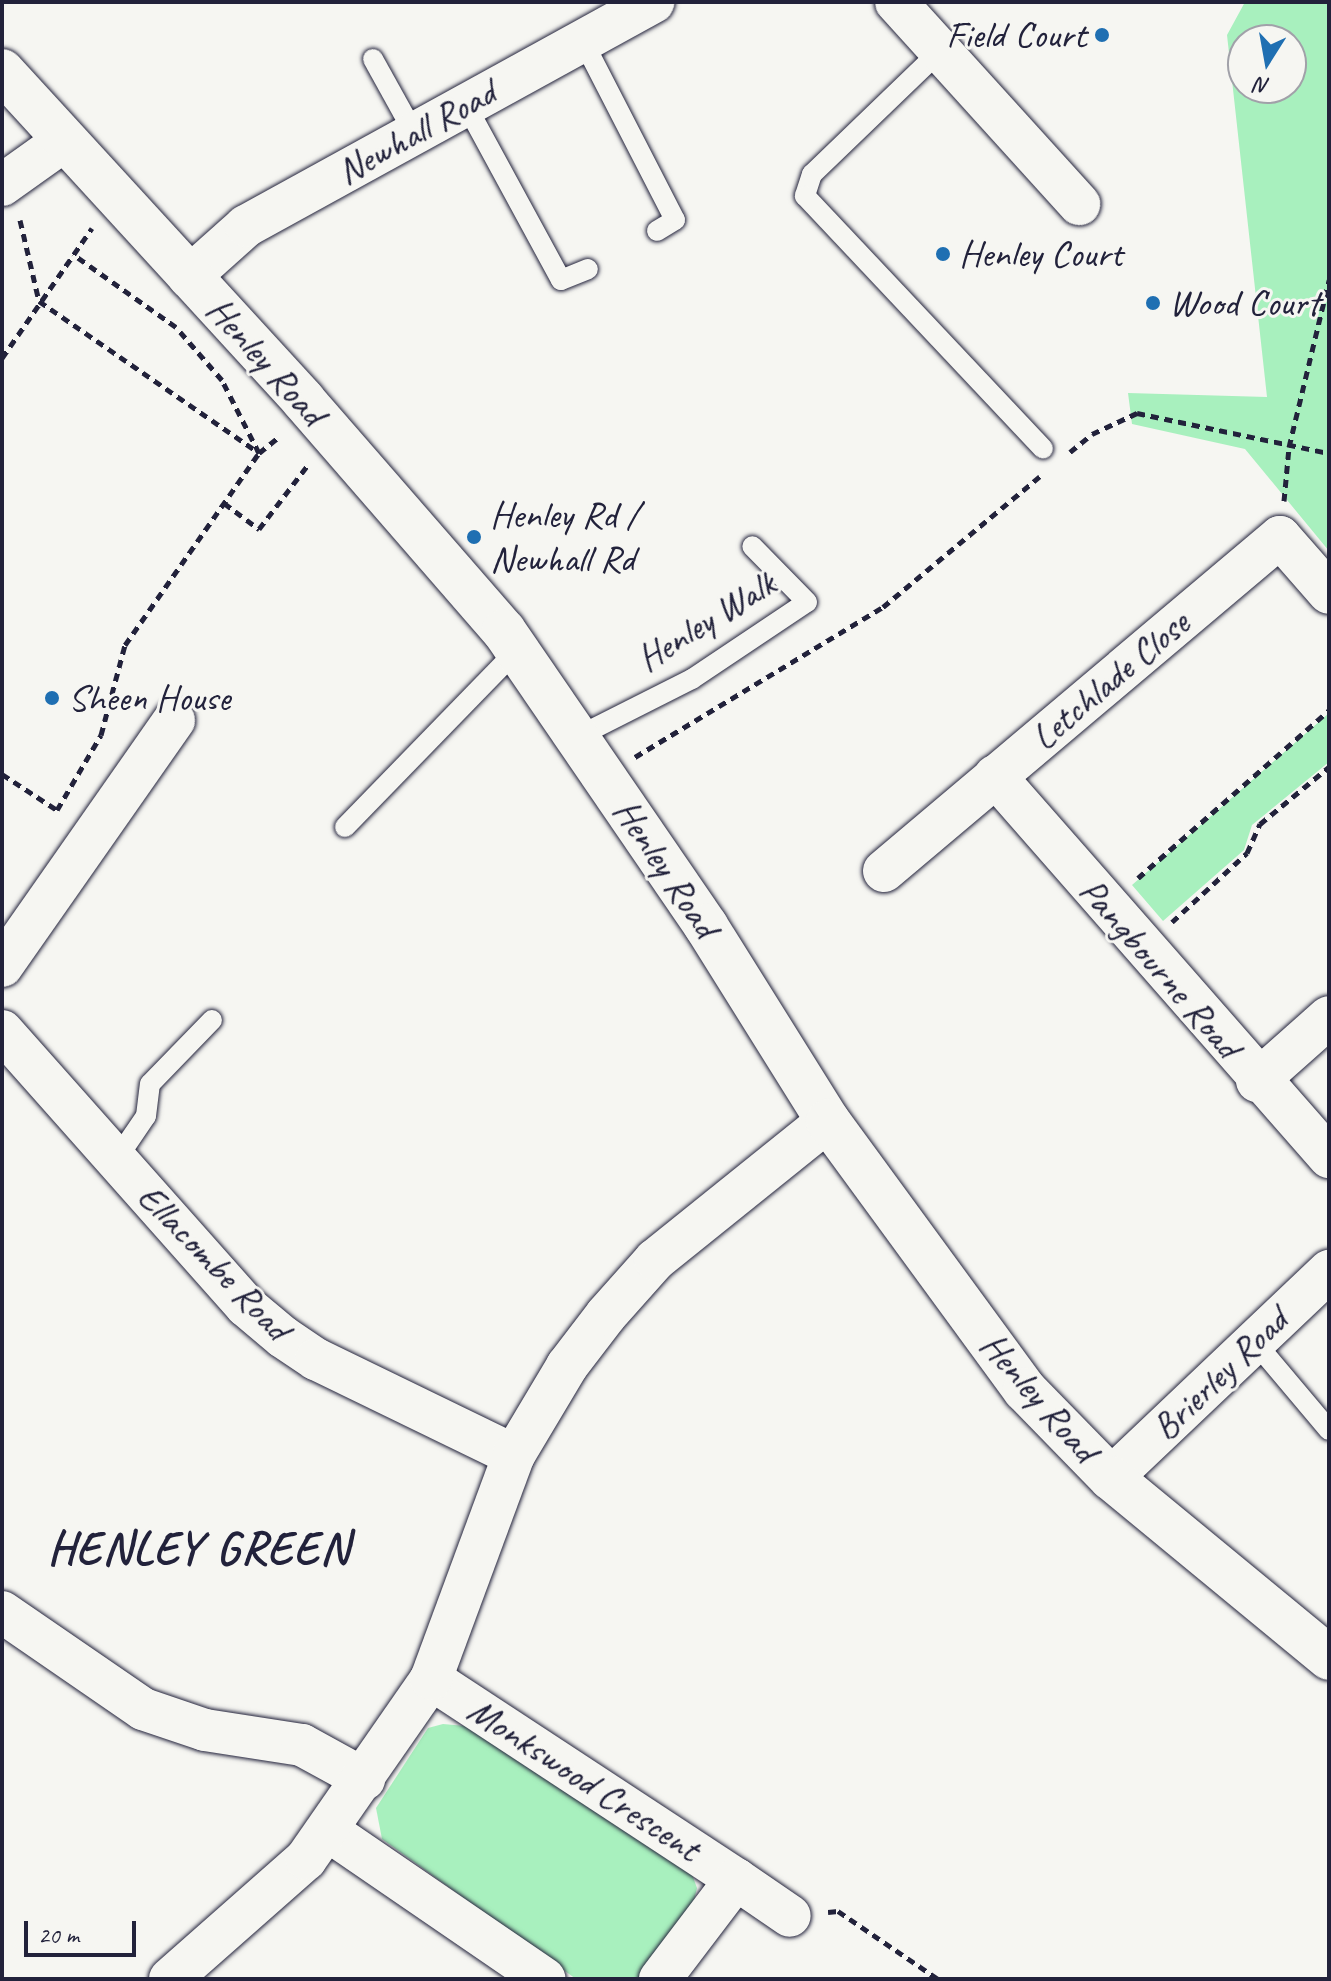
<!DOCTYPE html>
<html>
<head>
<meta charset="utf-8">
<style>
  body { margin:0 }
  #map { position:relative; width:1331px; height:1981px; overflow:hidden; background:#f6f6f2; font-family:Caveat,sans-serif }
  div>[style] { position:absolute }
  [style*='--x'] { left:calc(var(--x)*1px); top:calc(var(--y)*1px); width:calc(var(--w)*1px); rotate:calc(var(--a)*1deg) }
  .green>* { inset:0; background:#a8f0be }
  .path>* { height:5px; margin-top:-2.5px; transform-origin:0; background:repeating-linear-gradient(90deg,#22223b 0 8px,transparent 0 14px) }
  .roads { filter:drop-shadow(0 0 2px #22223b) drop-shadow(0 0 2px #22223b) }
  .service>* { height:20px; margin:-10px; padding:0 10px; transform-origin:10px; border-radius:10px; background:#f6f6f2 }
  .minor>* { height:42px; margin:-21px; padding:0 21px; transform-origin:21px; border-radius:21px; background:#f6f6f2 }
  .secondary>* { height:44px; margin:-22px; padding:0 22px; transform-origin:22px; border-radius:22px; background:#f6f6f2 }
  .dots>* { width:22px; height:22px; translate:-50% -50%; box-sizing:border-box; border:4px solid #f6f6f2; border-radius:50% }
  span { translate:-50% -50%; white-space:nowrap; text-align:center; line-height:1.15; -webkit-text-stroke:6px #f6f6f2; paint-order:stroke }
  .poi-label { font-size:38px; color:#22223b }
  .right { translate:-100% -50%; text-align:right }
  .left { translate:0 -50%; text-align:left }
  .street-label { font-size:38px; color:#22223b }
  .district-label { font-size:46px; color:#22223b; font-weight:700; letter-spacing:2px }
  .frame { position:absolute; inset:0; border:4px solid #22223b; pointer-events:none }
  .north { position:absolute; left:1227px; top:24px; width:80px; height:80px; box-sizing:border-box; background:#f6f6f2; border:2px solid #a1a1a9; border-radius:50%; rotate:191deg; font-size:22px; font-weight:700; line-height:32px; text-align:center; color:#22223b }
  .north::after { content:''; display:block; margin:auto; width:28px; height:36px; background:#1f6fb2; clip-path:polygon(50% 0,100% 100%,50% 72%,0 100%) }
  .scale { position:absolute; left:24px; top:1921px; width:112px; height:36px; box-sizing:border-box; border:4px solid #22223b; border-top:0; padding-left:10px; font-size:24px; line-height:28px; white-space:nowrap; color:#22223b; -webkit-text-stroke:6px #f6f6f2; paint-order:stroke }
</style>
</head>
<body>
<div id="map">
  <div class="green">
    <i style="clip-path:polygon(evenodd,1245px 2px,1329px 2px,1329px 551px,1245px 449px,1132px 424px,1128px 393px,1267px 397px,1227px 35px,1245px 2px,1243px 40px,1291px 40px,1291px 88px,1243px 88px,1243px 40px)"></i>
    <i style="clip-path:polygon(1329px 713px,1329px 762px,1252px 825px,1244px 850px,1163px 921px,1132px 885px)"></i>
    <i style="clip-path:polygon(443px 1724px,465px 1726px,690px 1869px,697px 1888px,693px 1904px,640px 1979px,576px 1979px,382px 1839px,376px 1808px,428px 1728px)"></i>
  </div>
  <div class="path">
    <i style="--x:20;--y:220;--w:83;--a:76.8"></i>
    <i style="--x:39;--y:301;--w:267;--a:34.6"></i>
    <i style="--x:259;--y:453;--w:27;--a:-39"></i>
    <i style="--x:2;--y:358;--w:158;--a:-55.3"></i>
    <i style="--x:1070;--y:452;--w:28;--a:-39"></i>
    <i style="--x:1092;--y:434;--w:50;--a:-25"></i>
    <i style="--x:1137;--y:413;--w:196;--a:11.8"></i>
    <i style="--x:1284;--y:501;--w:54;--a:-84.7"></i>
    <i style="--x:1289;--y:447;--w:172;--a:-76.5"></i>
    <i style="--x:224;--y:503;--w:44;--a:36.6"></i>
    <i style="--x:259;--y:529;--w:79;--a:-52.7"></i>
    <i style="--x:635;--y:757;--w:290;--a:-31.2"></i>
    <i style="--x:883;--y:607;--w:204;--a:-39.8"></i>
    <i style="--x:2;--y:774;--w:66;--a:33.2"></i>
    <i style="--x:57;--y:810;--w:87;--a:-59.6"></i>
    <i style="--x:101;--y:735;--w:93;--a:-75.1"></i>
    <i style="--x:125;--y:645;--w:234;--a:-55.1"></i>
    <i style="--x:259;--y:453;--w:82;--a:-116.9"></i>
    <i style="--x:222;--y:380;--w:70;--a:-131"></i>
    <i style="--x:176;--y:327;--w:126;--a:-144.7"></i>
    <i style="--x:1138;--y:878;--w:254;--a:-41.3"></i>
    <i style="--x:1172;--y:922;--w:102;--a:-42.6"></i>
    <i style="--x:1247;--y:853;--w:32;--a:-66"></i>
    <i style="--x:1260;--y:824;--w:89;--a:-39.6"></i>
    <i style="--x:828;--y:1912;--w:10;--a:-6"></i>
    <i style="--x:838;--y:1911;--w:121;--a:34.2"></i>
  </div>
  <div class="roads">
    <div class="service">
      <i style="--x:583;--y:41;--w:201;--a:62.8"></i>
      <i style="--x:675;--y:220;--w:21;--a:149"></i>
      <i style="--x:940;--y:51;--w:178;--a:136.1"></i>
      <i style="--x:812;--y:174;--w:23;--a:108"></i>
      <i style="--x:805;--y:196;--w:347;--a:46.7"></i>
      <i style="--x:373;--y:59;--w:85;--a:61"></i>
      <i style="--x:466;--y:105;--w:199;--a:61.5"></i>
      <i style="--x:561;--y:280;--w:29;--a:-22"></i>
      <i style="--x:577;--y:737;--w:129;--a:-26.8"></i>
      <i style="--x:692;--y:679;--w:138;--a:-33.8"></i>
      <i style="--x:807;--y:602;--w:78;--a:-134.5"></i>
      <i style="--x:345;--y:827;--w:247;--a:-45.8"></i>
      <i style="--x:116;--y:1160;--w:53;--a:-55.7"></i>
      <i style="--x:146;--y:1116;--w:32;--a:-83"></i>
      <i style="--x:150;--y:1084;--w:89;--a:-45.9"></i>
      <i style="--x:1254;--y:1341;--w:116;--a:49.9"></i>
    </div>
    <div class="minor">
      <i style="--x:896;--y:2;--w:273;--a:47.8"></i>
      <i style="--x:2;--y:185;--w:77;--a:-35.5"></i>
      <i style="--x:189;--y:277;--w:76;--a:-41.8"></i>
      <i style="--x:246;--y:226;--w:465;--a:-28.8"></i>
      <i style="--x:995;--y:776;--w:507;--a:48.76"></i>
      <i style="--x:884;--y:871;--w:518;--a:-40.15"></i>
      <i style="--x:1280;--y:537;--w:74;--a:48.8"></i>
      <i style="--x:2;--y:966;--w:300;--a:-55"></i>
      <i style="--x:2;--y:1031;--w:368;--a:48.4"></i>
      <i style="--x:246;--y:1306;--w:48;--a:40"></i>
      <i style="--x:283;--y:1337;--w:40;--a:34"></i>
      <i style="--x:316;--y:1359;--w:220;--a:25.9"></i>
      <i style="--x:1257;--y:1081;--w:96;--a:-41.6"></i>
      <i style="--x:1111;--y:1478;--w:301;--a:-43.5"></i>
      <i style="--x:2;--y:1612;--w:171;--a:34.5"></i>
      <i style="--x:143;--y:1709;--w:65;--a:18.7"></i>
      <i style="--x:205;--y:1730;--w:98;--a:8.8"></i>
      <i style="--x:302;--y:1745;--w:71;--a:28.7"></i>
      <i style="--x:431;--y:1679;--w:365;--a:33.3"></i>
      <i style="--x:736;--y:1879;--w:126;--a:127.2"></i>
      <i style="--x:330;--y:1832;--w:260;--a:34.4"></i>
      <i style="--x:736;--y:1879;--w:65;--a:34.4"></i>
      <i style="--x:170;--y:1979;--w:181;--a:-41.4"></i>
      <i style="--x:306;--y:1859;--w:219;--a:-55.2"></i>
      <i style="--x:431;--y:1679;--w:239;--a:-69.7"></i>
      <i style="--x:514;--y:1455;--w:104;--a:-59.2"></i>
      <i style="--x:567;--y:1366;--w:64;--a:-52.6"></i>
      <i style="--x:606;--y:1315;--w:74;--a:-48.3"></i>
      <i style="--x:655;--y:1260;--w:222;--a:-38.8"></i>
    </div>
    <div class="secondary">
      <i style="--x:2;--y:71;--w:446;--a:47.5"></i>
      <i style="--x:303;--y:400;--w:306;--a:49"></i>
      <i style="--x:504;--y:631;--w:358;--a:55.6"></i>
      <i style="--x:706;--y:926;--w:230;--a:58"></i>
      <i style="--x:828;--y:1121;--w:333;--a:53.8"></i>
      <i style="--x:1025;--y:1390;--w:123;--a:45.7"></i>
      <i style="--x:1111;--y:1478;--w:283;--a:39.5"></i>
    </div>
  </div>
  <div class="dots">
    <i style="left:1102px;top:35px;background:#1f6fb2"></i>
    <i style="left:943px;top:254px;background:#1f6fb2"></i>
    <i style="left:1153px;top:303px;background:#1f6fb2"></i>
    <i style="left:474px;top:537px;background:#1f6fb2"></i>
    <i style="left:52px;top:698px;background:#1f6fb2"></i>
  </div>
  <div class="poi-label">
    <span class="right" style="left:1086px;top:35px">Field Court</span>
    <span class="left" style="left:959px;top:254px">Henley Court</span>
    <span class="left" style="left:1169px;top:303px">Wood Court</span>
    <span class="left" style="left:490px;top:537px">Henley Rd /<br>Newhall Rd</span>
    <span class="left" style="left:68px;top:698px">Sheen House</span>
  </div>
  <div class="street-label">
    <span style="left:416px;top:132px;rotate:-29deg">Newhall Road</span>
    <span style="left:266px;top:361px;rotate:48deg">Henley Road</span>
    <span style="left:706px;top:621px;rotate:-32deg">Henley Walk</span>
    <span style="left:1110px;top:680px;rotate:-40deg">Letchlade Close</span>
    <span style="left:666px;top:868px;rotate:56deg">Henley Road</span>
    <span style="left:1160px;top:968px;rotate:49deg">Pangbourne Road</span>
    <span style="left:214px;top:1262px;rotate:46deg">Ellacombe Road</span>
    <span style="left:1220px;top:1374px;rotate:-44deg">Brierley Road</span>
    <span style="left:1039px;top:1397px;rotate:49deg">Henley Road</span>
    <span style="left:584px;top:1779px;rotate:33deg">Monkswood Crescent</span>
  </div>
  <div class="district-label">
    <span style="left:199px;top:1548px">HENLEY GREEN</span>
  </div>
  <div class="frame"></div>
  <div class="north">N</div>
  <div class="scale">20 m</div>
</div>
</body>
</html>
